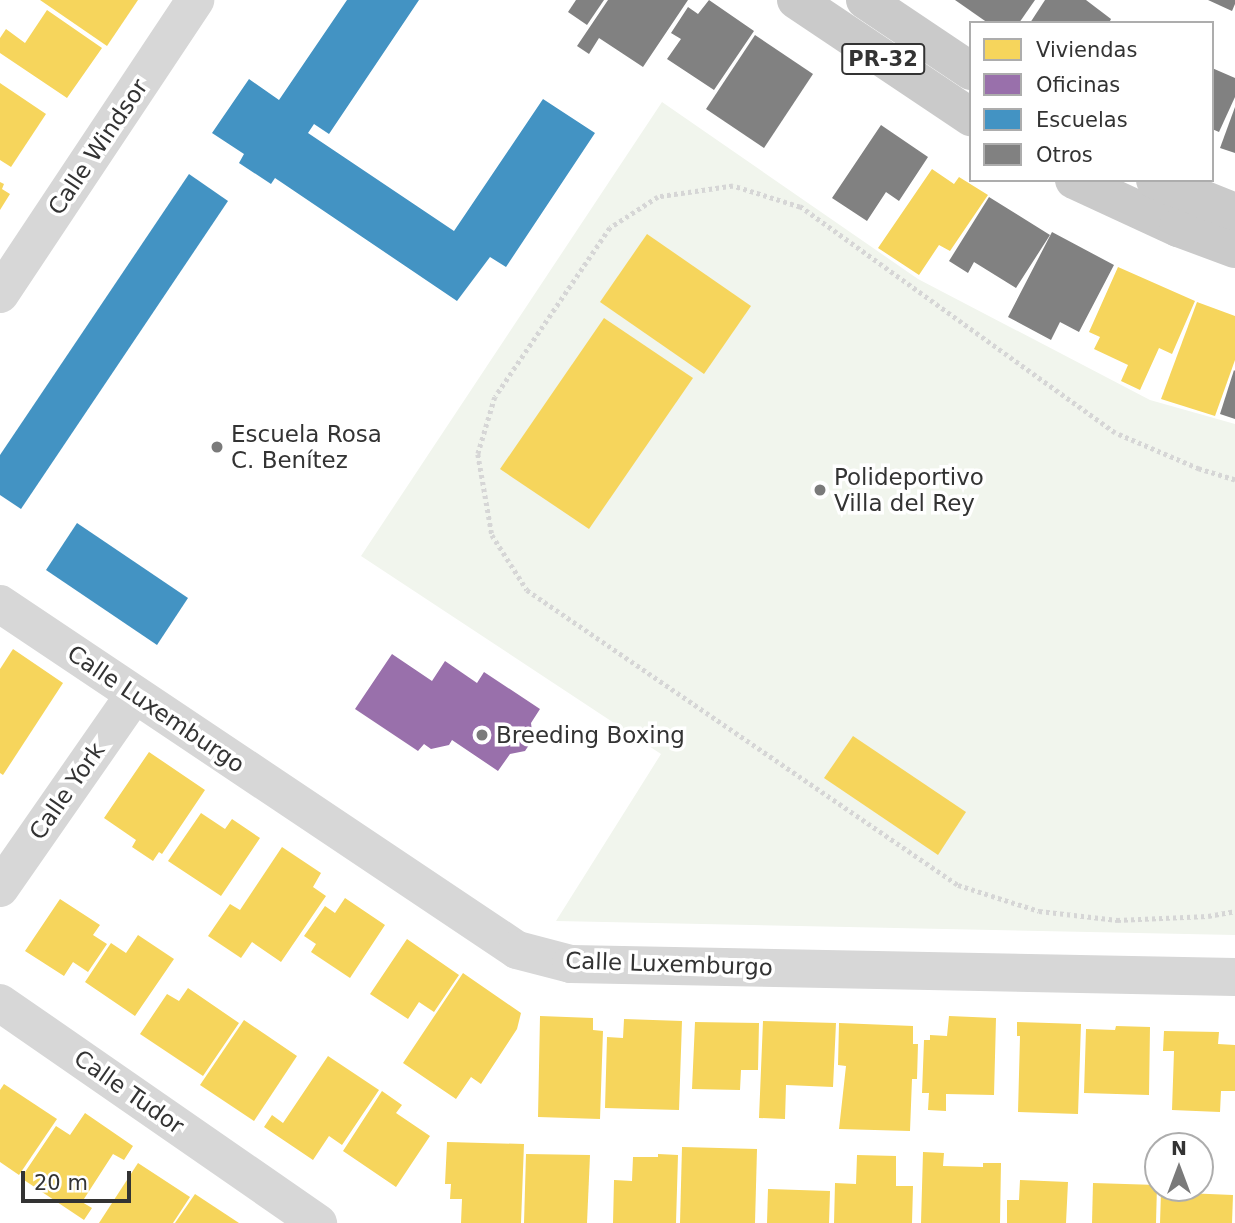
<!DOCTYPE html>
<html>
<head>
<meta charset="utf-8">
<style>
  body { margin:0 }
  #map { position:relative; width:1235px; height:1223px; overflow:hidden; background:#fff; font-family:"DejaVu Sans",sans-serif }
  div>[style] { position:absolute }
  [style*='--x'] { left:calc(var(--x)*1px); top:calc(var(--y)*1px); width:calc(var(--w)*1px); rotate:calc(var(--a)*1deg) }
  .green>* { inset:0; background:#f1f5ed }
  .homes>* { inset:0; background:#f6d55c }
  .offices>* { inset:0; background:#9970ab }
  .schools>* { inset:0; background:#4393c3 }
  .building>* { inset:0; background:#818181 }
  .path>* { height:4.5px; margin-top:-2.25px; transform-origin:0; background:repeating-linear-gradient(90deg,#d6d6d6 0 3.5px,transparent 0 7px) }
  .street>* { height:38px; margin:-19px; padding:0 19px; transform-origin:19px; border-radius:19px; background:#d7d7d7 }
  .primary>* { height:38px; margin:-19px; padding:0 19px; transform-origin:19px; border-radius:19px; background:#cacaca }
  .dots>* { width:19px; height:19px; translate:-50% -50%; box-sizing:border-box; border:4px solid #fff; border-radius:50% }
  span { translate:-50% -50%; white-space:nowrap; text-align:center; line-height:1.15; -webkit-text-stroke:7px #fff; paint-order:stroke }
  .shield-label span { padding:2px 5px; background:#fff; border:2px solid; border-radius:5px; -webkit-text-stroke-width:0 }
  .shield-label { font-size:21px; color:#333; font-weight:700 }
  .street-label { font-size:23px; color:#333 }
  .poi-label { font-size:23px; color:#333 }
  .left { translate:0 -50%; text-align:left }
  .legend { position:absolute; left:969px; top:21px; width:245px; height:161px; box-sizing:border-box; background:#fff; border:2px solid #adadad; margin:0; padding:9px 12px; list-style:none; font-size:21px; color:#333 }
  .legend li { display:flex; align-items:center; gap:14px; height:35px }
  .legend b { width:35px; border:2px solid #adadad }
  .north { position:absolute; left:1144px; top:1132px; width:70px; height:70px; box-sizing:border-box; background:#fff; border:2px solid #adadad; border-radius:50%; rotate:0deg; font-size:19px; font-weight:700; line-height:28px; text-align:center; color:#333 }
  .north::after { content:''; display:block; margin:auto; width:24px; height:32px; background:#7a7a7a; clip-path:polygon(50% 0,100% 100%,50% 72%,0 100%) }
  .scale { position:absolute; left:21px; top:1171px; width:110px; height:32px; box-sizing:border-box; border:4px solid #333; border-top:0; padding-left:9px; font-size:21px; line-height:24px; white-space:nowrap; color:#333; -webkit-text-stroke:5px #fff; paint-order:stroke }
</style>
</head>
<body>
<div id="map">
  <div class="green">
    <i style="clip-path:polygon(662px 102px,918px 279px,1150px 400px,1235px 424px,1235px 935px,556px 921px,661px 754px,361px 556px)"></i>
  </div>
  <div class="homes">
    <i style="clip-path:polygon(40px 0,138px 0,107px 46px)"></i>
    <i style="clip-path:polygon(47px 10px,102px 48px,67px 98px,0 53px,0 38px,6px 29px,25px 43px)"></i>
    <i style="clip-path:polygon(0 83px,46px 114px,11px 167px,0 160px)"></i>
    <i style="clip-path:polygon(932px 169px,954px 184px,959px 177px,988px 195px,950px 251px,939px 245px,919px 275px,878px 248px)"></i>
    <i style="clip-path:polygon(0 182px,4px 184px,2px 189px,10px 194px,0 210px)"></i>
    <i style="clip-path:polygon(647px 234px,751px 306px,704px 374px,600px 302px)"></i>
    <i style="clip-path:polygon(1118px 267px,1195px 301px,1172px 354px,1159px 348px,1140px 390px,1121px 381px,1128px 365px,1094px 349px,1100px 337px,1089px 332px)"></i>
    <i style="clip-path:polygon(1197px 302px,1235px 316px,1235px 360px,1215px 416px,1161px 399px)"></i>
    <i style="clip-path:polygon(604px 318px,693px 378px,589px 529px,500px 469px)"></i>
    <i style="clip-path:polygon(13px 649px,63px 683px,3px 775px,0 773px,0 669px)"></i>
    <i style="clip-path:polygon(853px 736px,966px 812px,938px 855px,824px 778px)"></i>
    <i style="clip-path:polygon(149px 752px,205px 790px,162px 854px,159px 852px,153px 861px,132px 847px,136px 840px,104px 818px)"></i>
    <i style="clip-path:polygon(201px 813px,225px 829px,232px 819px,260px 838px,221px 896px,168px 861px)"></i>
    <i style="clip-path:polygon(282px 847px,321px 873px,313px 887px,326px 896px,281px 962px,252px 942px,241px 958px,208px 936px,230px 904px,240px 910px)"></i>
    <i style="clip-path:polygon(345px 898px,385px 925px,350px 978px,311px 952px,316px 944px,304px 936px,325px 906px,335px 913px)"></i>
    <i style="clip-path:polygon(60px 899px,100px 925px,93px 935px,107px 944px,88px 972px,73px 962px,64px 976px,25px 951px)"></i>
    <i style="clip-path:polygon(138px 935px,174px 959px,135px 1016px,85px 982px,111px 943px,126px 953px)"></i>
    <i style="clip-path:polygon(407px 939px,459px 975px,434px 1012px,419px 1002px,408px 1019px,370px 994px)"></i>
    <i style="clip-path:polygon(463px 973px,521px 1013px,517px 1029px,481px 1084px,471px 1077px,456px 1099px,403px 1063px)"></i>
    <i style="clip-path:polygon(188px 988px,239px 1023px,203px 1076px,140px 1034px,167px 994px,179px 1001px)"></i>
    <i style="clip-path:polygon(540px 1016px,593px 1018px,593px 1030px,603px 1031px,600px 1119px,538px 1117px)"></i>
    <i style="clip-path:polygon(949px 1016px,996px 1018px,994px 1095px,946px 1094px,946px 1111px,928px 1110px,929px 1093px,922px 1093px,924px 1040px,930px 1040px,930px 1035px,947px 1036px)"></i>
    <i style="clip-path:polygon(624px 1019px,682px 1021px,679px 1110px,605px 1108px,607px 1037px,623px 1038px)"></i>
    <i style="clip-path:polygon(244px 1020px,297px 1056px,254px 1121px,200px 1085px)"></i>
    <i style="clip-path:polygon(763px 1021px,836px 1023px,833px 1087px,786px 1085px,785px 1119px,759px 1118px)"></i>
    <i style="clip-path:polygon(695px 1022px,759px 1023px,758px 1070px,741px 1070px,740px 1090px,692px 1089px)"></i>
    <i style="clip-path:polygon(1017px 1022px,1081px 1024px,1078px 1114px,1018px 1112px,1020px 1036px,1017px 1036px)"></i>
    <i style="clip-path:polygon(839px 1023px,913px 1026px,913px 1044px,918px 1044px,917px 1079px,912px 1079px,910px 1131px,839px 1129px,846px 1066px,838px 1065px)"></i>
    <i style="clip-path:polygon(1116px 1026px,1150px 1027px,1149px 1095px,1084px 1093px,1086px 1029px,1115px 1030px)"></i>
    <i style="clip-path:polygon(1164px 1031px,1219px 1032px,1218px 1044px,1235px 1045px,1235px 1091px,1221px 1091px,1220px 1112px,1172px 1110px,1174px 1051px,1163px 1051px)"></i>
    <i style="clip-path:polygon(328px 1056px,379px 1090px,342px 1145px,329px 1136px,313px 1160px,264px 1127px,272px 1115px,283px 1123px)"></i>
    <i style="clip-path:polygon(4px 1084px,57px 1119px,19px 1175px,0 1162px,0 1090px)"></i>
    <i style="clip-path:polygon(382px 1091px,402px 1105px,396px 1113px,430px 1136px,396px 1187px,343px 1151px)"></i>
    <i style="clip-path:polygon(85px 1113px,133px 1146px,124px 1160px,113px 1154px,82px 1202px,92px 1208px,84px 1220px,21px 1178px,56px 1126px,70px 1135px)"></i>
    <i style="clip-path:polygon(447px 1142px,524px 1144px,521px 1223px,461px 1223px,462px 1199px,450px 1199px,451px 1184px,445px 1184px)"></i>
    <i style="clip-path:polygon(682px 1147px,757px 1149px,755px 1223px,680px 1223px)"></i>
    <i style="clip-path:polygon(923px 1152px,944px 1153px,943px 1166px,983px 1167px,983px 1163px,1001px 1163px,1000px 1223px,921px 1223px)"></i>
    <i style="clip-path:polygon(526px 1154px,590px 1155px,587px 1223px,524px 1223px)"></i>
    <i style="clip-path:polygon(658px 1154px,678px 1155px,676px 1223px,613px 1223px,614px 1180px,632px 1181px,633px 1157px,658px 1157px)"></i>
    <i style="clip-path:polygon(857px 1155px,896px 1156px,896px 1186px,913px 1186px,912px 1223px,834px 1223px,835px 1183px,856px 1184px)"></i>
    <i style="clip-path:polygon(138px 1163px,190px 1197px,173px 1223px,99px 1223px)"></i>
    <i style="clip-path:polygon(1020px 1180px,1068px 1182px,1066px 1223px,1007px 1223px,1007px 1200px,1019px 1200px)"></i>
    <i style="clip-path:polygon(1093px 1183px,1157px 1185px,1156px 1223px,1092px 1223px)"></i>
    <i style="clip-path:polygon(768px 1189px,830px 1191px,829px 1223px,767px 1223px)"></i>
    <i style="clip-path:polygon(1161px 1192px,1233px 1195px,1232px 1223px,1160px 1223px)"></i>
    <i style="clip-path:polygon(195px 1194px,239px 1223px,175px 1223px)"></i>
  </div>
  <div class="offices">
    <i style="clip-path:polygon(392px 654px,432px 681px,445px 661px,477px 683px,484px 672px,540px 709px,531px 723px,533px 739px,525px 751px,510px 754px,498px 771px,452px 740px,449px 745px,431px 749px,424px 744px,418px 751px,355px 709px)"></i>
  </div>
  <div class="schools">
    <i style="clip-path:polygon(347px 0,419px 0,329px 134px,314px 124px,308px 133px,454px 231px,543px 99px,595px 133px,506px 267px,490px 257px,457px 301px,275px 178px,271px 184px,239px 163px,244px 154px,212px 133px,249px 79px,279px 100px)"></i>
    <i style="clip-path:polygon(189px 174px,228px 201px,21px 509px,0 495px,0 455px)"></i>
    <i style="clip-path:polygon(77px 523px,188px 598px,157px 645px,46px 570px)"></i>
  </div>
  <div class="building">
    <i style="clip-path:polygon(576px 0,604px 0,587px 25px,568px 12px)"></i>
    <i style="clip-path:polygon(608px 0,688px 0,643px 67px,599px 38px,589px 54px,577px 46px)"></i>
    <i style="clip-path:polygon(709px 0,754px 31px,714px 90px,667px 59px,681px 39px,671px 33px,688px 7px,698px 14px)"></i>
    <i style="clip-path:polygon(955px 0,1035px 0,1019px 23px,988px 23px)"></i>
    <i style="clip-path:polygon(1045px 0,1086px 0,1111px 19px,1109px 23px,1030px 23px)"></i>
    <i style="clip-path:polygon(1208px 0,1235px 0,1235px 4px,1232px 11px)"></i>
    <i style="clip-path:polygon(755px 35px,813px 74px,764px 148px,706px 109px)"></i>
    <i style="clip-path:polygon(1212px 68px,1235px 78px,1235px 97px,1219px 132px,1212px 129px)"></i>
    <i style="clip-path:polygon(1235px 107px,1235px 153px,1220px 148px)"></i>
    <i style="clip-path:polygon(881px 125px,928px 157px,899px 201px,886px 192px,867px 221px,832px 198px)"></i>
    <i style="clip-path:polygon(989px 197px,1050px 235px,1016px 288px,974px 262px,968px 273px,949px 261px)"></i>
    <i style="clip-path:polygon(1052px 232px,1114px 265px,1079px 332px,1060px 322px,1051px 340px,1008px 317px)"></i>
    <i style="clip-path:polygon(1234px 370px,1235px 371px,1235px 419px,1220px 414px)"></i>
  </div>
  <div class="path">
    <i style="--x:1235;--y:480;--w:38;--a:-163"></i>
    <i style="--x:1199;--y:469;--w:91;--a:-156.8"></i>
    <i style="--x:1115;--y:433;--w:388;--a:-144.3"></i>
    <i style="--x:800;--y:207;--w:70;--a:-162.6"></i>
    <i style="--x:733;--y:186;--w:76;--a:171.7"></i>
    <i style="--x:658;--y:197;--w:57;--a:147.1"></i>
    <i style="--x:610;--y:228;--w:204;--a:124.2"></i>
    <i style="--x:495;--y:397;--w:59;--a:106.6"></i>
    <i style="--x:478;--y:454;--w:82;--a:80.2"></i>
    <i style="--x:492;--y:535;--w:65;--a:57.5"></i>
    <i style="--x:527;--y:590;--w:522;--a:34.39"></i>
    <i style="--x:958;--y:885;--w:85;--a:17.8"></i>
    <i style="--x:1039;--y:911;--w:79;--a:6.6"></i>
    <i style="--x:1117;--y:920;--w:91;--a:-2.5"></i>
    <i style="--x:1208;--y:916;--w:27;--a:-10"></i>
  </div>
  <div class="street">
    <i style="--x:0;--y:294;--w:353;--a:-56.4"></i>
    <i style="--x:0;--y:604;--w:622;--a:33.79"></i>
    <i style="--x:517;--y:950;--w:56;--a:14.5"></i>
    <i style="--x:571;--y:964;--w:664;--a:1.12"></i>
    <i style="--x:0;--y:888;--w:235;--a:-55.2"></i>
    <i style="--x:0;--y:1003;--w:387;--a:34.7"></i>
  </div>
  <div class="primary">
    <i style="--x:796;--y:0;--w:211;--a:33.8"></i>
    <i style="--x:865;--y:0;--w:128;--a:33.8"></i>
    <i style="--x:1074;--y:180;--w:115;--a:24.8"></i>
    <i style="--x:1178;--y:228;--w:61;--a:20.2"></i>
    <i style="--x:1155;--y:180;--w:86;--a:21.8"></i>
  </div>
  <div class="dots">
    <i style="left:217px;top:447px;background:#7a7a7a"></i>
    <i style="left:820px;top:490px;background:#7a7a7a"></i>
    <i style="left:482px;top:735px;background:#7a7a7a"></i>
  </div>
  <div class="shield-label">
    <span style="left:883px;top:59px">PR-32</span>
  </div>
  <div class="street-label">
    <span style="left:98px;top:147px;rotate:-56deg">Calle Windsor</span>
    <span style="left:156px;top:709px;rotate:34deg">Calle Luxemburgo</span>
    <span style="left:67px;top:791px;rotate:-55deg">Calle York</span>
    <span style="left:669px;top:964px;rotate:2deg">Calle Luxemburgo</span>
    <span style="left:129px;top:1092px;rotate:35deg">Calle Tudor</span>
  </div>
  <div class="poi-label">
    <span class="left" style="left:231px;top:447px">Escuela Rosa<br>C. Benítez</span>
    <span class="left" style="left:834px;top:490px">Polideportivo<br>Villa del Rey</span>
    <span class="left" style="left:496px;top:735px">Breeding Boxing</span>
  </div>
  <ul class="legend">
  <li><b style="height:19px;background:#f6d55c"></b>Viviendas</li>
  <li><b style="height:19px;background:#9970ab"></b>Oficinas</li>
  <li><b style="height:19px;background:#4393c3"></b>Escuelas</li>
  <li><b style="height:19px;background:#818181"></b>Otros</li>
  </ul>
  <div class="north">N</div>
  <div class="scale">20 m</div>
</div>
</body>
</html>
